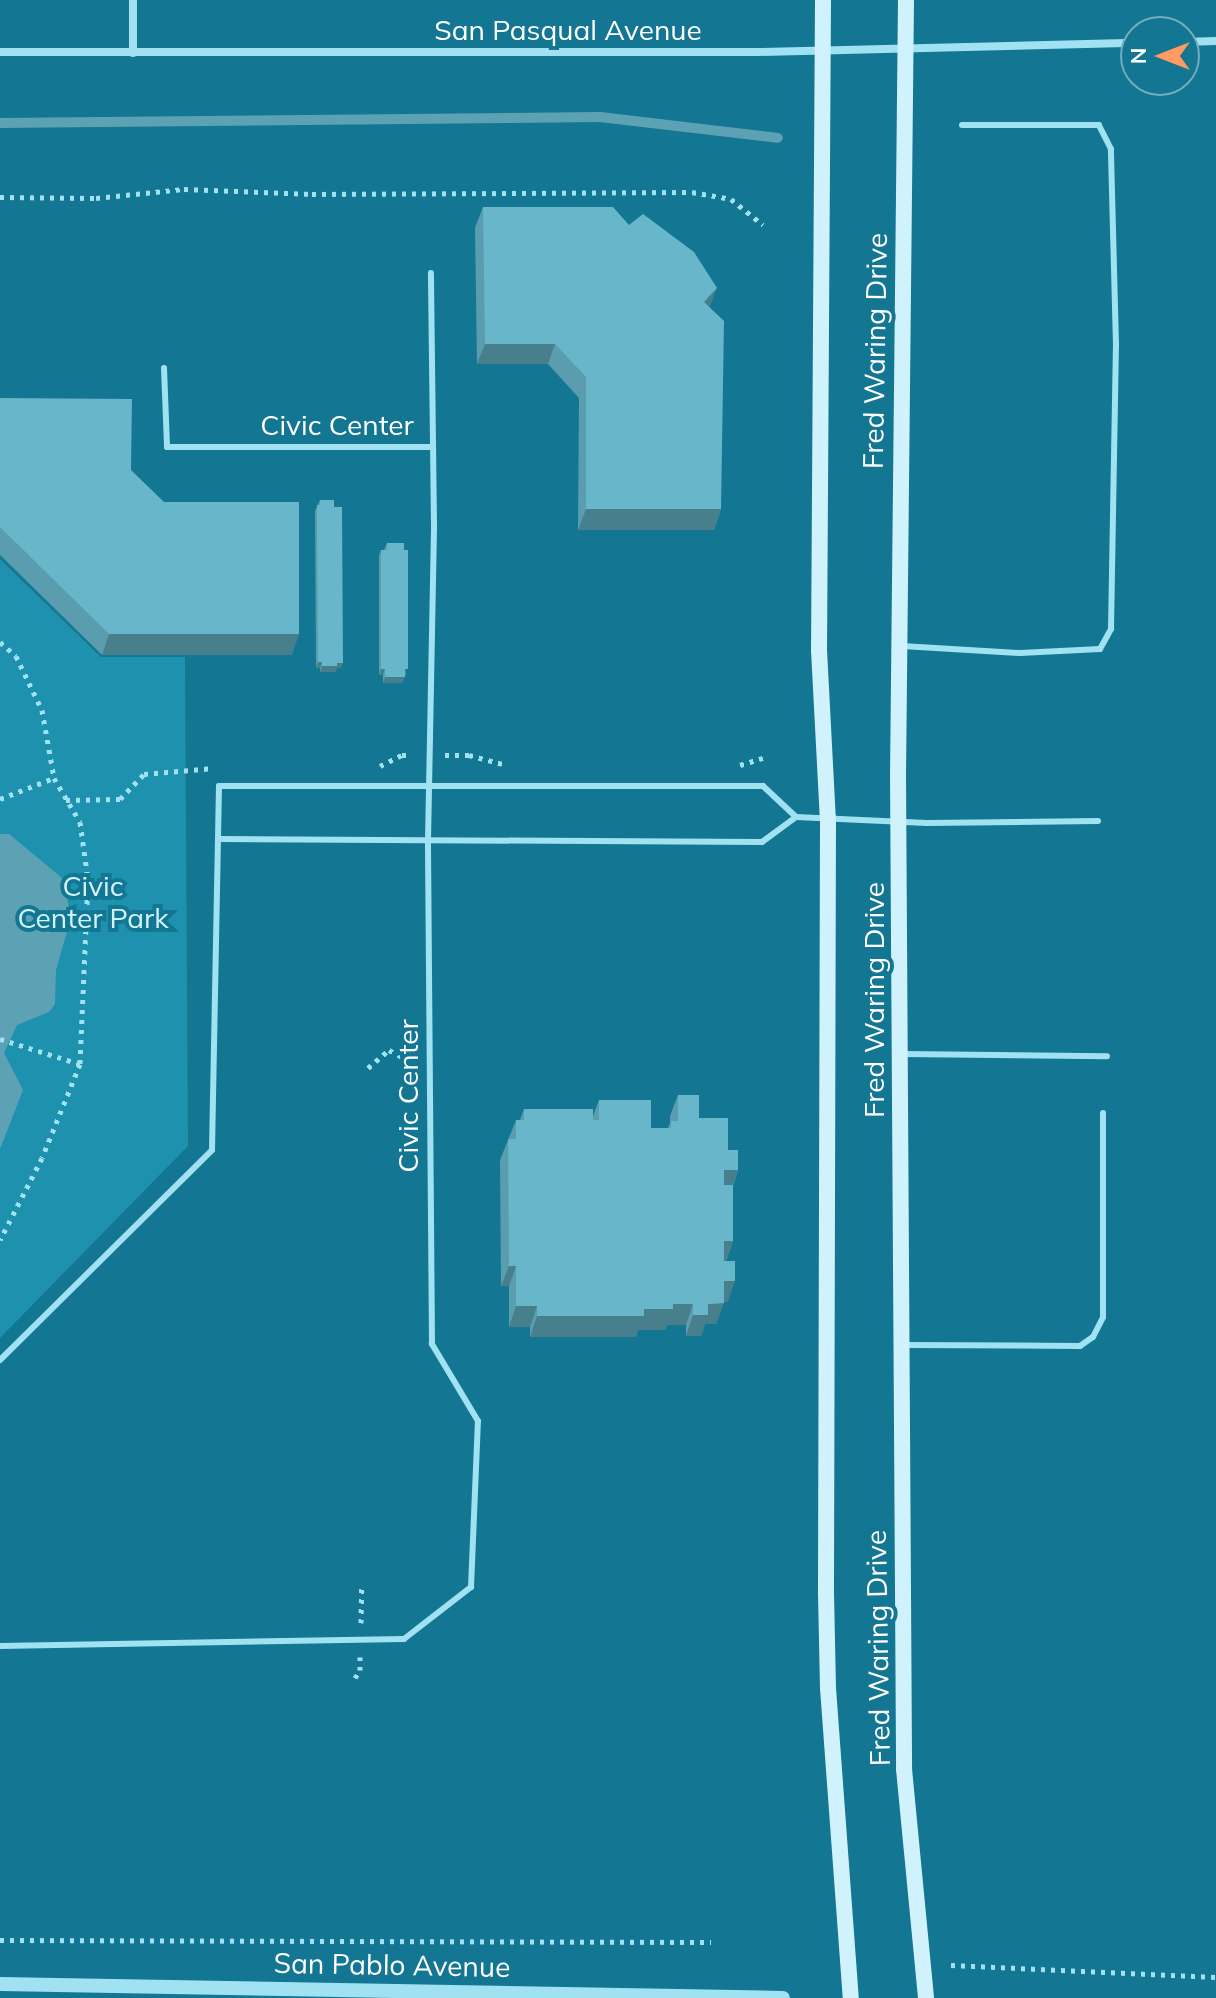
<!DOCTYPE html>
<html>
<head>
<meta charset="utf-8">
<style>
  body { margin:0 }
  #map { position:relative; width:1216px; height:1998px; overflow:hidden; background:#137692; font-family:Mulish,sans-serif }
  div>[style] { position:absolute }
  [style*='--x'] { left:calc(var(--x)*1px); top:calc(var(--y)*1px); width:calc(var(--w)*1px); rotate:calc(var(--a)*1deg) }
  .green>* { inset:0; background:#1e91ae }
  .water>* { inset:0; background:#5da2b4 }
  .stream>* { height:10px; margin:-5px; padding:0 5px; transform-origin:5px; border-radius:5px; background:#5da2b4 }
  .path>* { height:5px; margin-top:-2.5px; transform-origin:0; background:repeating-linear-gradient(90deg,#a0e1f2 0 4px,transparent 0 10px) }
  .service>* { height:6px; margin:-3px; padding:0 3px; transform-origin:3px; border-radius:3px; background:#a0e1f2 }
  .minor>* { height:8px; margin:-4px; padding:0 4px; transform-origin:4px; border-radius:4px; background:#a0e1f2 }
  .tertiary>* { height:14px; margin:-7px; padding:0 7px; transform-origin:7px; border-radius:7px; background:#a0e1f2 }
  .secondary>* { height:16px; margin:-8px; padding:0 8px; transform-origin:8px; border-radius:8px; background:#cff2fc }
  .wall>* { inset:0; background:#599dae }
  .shaded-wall>* { inset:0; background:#487f8d }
  .building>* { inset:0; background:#67b6ca }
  span { translate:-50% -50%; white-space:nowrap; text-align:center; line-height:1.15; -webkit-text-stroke:8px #137692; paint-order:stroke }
  .street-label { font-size:28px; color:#fff }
  .park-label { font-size:28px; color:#d2f5fd }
  .north { position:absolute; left:1120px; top:16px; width:80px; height:80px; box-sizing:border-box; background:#137692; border:2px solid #71adbe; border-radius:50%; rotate:270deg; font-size:22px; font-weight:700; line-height:32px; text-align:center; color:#fff }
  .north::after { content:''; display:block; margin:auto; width:28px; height:36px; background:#ff9b61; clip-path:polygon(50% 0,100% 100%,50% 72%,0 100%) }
</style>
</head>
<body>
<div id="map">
  <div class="green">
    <i style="clip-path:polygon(0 559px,101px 657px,185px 657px,188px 1146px,0 1338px)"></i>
  </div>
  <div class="water">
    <i style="clip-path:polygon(0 834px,9px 834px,62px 878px,69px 906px,68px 928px,56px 970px,55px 1004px,49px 1012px,17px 1025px,4px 1053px,23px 1090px,0 1149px)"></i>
  </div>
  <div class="stream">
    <i style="--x:0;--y:123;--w:600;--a:-0.57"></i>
    <i style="--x:600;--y:117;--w:179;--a:6.7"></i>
  </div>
  <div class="path">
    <i style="--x:0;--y:197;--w:96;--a:0.6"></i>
    <i style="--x:96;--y:198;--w:88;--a:-5.8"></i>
    <i style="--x:184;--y:189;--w:128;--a:2.2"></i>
    <i style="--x:312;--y:194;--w:380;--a:-0.3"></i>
    <i style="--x:692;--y:192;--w:40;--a:10"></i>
    <i style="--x:731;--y:199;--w:41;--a:39.1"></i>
    <i style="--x:0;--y:642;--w:21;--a:41"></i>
    <i style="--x:16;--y:656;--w:60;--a:64.3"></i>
    <i style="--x:42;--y:710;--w:69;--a:80"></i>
    <i style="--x:54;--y:778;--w:51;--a:59.4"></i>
    <i style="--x:80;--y:822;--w:59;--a:82.1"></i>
    <i style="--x:88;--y:880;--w:184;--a:92.5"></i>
    <i style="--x:80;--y:1064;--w:101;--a:112"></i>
    <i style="--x:42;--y:1158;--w:92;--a:117.1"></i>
    <i style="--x:445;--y:755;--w:24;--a:0"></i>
    <i style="--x:469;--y:755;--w:38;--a:15"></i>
    <i style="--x:740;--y:765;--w:24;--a:-17"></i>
    <i style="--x:380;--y:766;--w:25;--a:-27"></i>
    <i style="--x:402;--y:755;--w:9;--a:0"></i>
    <i style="--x:0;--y:799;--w:58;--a:-21.3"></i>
    <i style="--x:66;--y:800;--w:54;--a:-1.1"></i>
    <i style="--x:120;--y:799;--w:35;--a:-46"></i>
    <i style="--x:144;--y:774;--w:70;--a:-4.9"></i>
    <i style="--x:0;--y:1039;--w:84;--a:17.4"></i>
    <i style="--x:368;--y:1068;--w:28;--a:-41"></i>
    <i style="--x:389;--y:1050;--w:26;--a:28"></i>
    <i style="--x:361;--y:1623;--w:39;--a:-89"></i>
    <i style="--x:355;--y:1678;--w:9;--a:-58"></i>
    <i style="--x:360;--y:1670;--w:13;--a:-90"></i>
    <i style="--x:0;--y:1940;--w:711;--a:0.16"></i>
    <i style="--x:951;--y:1965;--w:265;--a:2.6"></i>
  </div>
  <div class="service">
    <i style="--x:164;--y:368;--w:79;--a:87.8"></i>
    <i style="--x:167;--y:447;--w:265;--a:0"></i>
    <i style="--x:902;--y:646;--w:118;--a:3.4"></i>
    <i style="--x:1020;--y:653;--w:80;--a:-2.9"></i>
    <i style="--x:1100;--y:649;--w:23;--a:-61"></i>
    <i style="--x:1111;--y:629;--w:284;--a:-89"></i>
    <i style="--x:1116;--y:345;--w:196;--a:-91.5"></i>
    <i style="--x:1111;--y:149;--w:27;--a:-117"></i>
    <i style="--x:1099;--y:125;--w:137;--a:180"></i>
    <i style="--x:219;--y:839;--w:543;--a:0.32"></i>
    <i style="--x:762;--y:842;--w:42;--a:-36.3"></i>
    <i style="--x:903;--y:1054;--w:204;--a:0.6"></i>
    <i style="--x:905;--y:1345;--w:175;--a:0.3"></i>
    <i style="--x:1080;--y:1346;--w:16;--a:-35"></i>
    <i style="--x:1093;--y:1337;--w:22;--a:-63"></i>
    <i style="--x:1103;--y:1317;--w:204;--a:-90"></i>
    <i style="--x:0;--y:1360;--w:298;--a:-44.7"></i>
    <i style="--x:212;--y:1150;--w:364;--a:-88.9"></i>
    <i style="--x:219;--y:786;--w:544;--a:0"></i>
    <i style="--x:763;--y:786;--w:45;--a:43.2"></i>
    <i style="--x:796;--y:817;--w:131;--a:2.6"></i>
    <i style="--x:927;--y:823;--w:171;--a:-0.7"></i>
    <i style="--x:0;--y:1646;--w:404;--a:-1"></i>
    <i style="--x:404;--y:1639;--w:85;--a:-37.8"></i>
    <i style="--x:471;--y:1587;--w:166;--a:-87.6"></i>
    <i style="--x:478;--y:1421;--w:90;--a:-120.9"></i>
    <i style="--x:432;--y:1344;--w:503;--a:-90.46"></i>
    <i style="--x:428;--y:841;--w:316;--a:-88.9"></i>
    <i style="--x:434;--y:525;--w:252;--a:-90.7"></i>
  </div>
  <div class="minor">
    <i style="--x:133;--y:0;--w:53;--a:90"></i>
    <i style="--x:1184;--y:42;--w:32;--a:-2"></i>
    <i style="--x:0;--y:52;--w:758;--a:0"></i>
    <i style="--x:758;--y:52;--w:378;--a:-1.4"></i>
  </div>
  <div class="tertiary">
    <i style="--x:0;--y:1984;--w:783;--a:1.02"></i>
  </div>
  <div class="secondary">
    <i style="--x:823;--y:0;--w:650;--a:90.35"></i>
    <i style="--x:819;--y:650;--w:169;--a:87"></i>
    <i style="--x:828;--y:819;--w:774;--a:90.15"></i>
    <i style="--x:826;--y:1593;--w:95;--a:88.8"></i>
    <i style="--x:828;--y:1688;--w:311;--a:85.8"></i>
    <i style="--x:906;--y:0;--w:773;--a:90.59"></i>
    <i style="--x:898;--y:773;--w:996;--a:89.65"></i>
    <i style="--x:904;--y:1769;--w:230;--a:84.5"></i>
  </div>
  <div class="wall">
    <i style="clip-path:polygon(483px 207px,629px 225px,710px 307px,721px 509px,714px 530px,578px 530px,579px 398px,548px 364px,477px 364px,475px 228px)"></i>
    <i style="clip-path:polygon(0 398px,292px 655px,102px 655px,0 555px)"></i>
    <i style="clip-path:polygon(320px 500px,341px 668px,337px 668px,335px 672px,320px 672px,320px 668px,316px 668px,315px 511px)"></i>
    <i style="clip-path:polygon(387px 543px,406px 675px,405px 675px,402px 683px,383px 683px,383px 675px,379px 675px,379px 555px,381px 550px,384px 550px)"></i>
    <i style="clip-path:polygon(678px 1095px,728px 1150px,738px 1170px,733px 1186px,733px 1241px,726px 1261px,728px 1302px,724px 1302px,716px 1324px,705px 1324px,701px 1336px,686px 1336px,686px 1325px,667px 1325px,665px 1330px,638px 1330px,636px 1337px,530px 1337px,530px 1327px,509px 1327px,509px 1286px,501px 1286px,500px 1160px,516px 1120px,520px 1120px,524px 1109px,593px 1116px,599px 1100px,651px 1128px,668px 1128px,670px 1123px,670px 1116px)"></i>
  </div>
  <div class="shaded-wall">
    <i style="clip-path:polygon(717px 288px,709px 309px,704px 302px)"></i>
    <i style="clip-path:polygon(485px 344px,555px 344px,548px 364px,477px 364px)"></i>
    <i style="clip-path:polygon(586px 509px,721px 509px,714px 530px,578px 530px)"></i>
    <i style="clip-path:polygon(109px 634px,299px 634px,292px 655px,102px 655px)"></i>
    <i style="clip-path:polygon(318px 662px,322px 662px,320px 668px,316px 668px)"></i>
    <i style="clip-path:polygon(337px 663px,343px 663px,341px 668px,337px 668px,335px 672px,320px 672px,322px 666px)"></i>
    <i style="clip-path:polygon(381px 669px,385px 669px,383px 675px,379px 675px)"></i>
    <i style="clip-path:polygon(385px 677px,405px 677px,402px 683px,383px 683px)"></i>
    <i style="clip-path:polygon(724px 1170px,738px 1170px,731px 1191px,716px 1191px)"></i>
    <i style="clip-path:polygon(724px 1241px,733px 1241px,725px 1262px,716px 1262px)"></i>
    <i style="clip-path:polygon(509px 1266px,516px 1266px,509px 1286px,501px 1286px)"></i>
    <i style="clip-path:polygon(724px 1281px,735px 1281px,728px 1302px,716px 1302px)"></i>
    <i style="clip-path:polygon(724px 1303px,716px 1324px,705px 1324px,701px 1336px,686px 1336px,693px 1315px,708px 1304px)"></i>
    <i style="clip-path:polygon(673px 1304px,693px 1304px,686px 1325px,667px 1325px,665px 1330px,638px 1330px,636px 1337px,530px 1337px,537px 1316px,644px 1309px)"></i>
    <i style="clip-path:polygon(516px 1306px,537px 1306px,530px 1327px,509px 1327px)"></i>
  </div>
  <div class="building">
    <i style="clip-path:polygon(483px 207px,613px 207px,629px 225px,643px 214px,694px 252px,717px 288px,704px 302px,724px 321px,721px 509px,586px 509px,586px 377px,555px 344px,485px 344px)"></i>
    <i style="clip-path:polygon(0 398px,132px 399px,131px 470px,164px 502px,299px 502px,299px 634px,109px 634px,0 527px)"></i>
    <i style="clip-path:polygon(320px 500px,334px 500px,334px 507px,342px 507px,343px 663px,337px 663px,337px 666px,322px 666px,322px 662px,318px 662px,317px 505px,320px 505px)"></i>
    <i style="clip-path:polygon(387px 543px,404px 543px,404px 550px,408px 550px,408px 669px,405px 669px,405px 677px,385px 677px,385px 669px,381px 669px,381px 550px,387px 550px)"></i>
    <i style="clip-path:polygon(678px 1095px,699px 1095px,699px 1118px,728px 1118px,728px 1150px,738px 1150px,738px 1170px,724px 1170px,724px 1185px,733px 1185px,733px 1241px,724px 1241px,724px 1261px,735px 1261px,735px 1281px,724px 1281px,724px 1303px,708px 1304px,708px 1315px,693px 1315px,693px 1304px,673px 1304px,673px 1309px,644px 1309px,644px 1316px,537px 1316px,537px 1306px,516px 1306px,516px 1266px,509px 1266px,508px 1139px,516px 1139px,516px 1120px,524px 1120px,524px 1109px,593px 1109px,593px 1120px,599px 1120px,599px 1100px,651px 1100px,651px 1128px,671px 1128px,671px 1121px,678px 1121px)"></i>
  </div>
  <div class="street-label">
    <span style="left:568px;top:30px">San Pasqual Avenue</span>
    <span style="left:875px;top:351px;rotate:-89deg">Fred Waring Drive</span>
    <span style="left:337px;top:425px">Civic Center</span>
    <span style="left:874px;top:1000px;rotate:-90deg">Fred Waring Drive</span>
    <span style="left:408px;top:1096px;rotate:-90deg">Civic Center</span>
    <span style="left:878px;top:1648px;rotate:-91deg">Fred Waring Drive</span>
    <span style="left:392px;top:1965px;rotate:1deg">San Pablo Avenue</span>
  </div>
  <div class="park-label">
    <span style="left:93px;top:902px">Civic<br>Center Park</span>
  </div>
  <div class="north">N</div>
</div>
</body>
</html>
